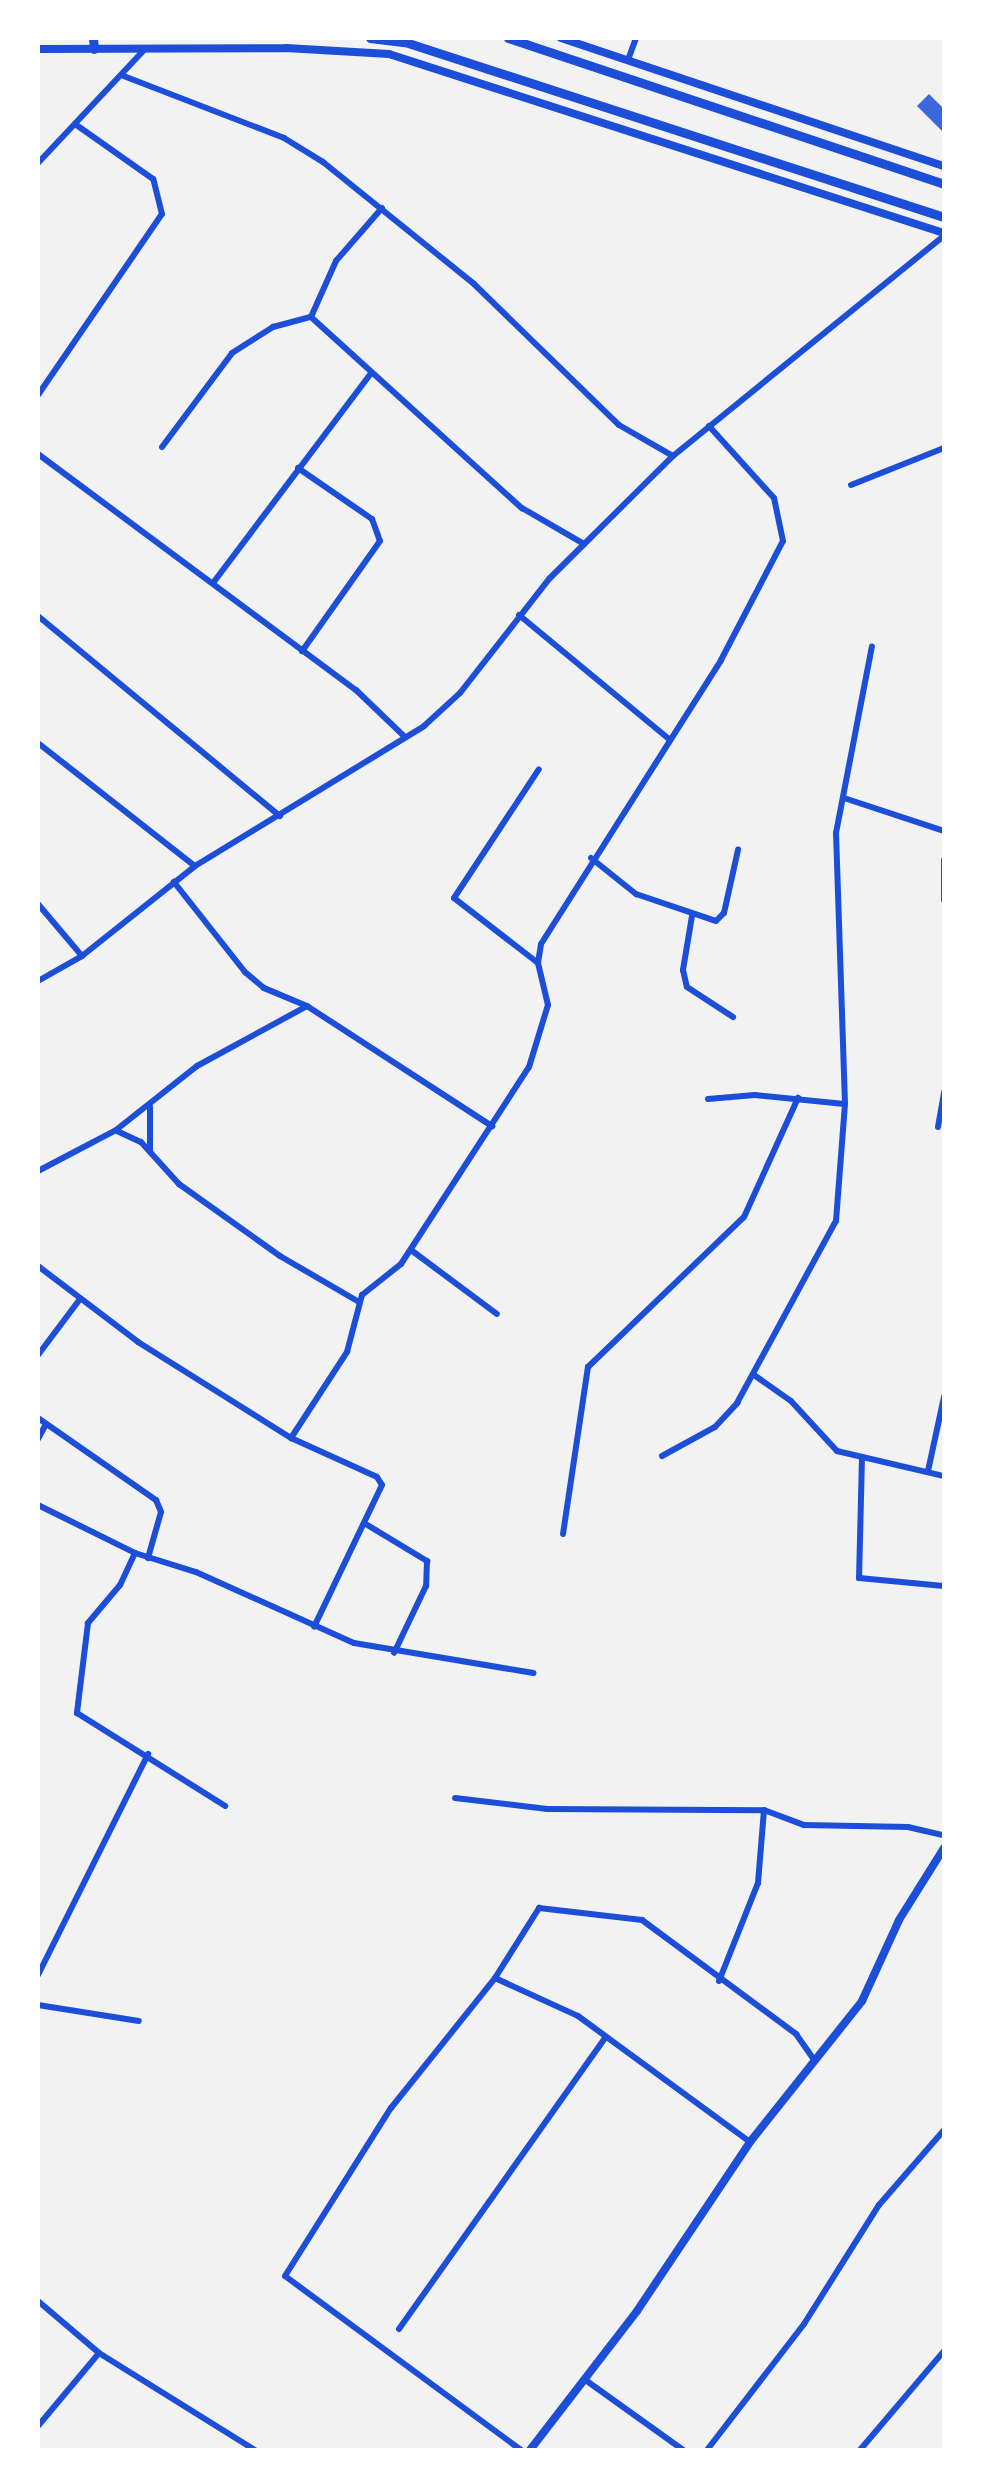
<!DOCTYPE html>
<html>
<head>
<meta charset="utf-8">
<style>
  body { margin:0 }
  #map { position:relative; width:982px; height:2488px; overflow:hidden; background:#f2f2f2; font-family:Manrope,sans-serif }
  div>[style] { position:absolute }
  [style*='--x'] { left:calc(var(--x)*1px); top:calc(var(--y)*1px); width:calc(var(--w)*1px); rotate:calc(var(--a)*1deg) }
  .building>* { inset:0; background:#3d67dc }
  .minor>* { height:6px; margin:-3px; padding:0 3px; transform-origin:3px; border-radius:3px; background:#1d4ed8 }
  .tertiary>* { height:8px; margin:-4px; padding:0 4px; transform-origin:4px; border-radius:4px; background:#1d4ed8 }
  .primary>* { height:9px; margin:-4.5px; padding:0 4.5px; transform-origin:4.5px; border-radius:4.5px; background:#1d4ed8 }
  span { translate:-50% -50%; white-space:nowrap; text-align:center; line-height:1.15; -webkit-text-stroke:8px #fff; paint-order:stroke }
  .frame { position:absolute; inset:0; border:40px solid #fff; pointer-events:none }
</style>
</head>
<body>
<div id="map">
  <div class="building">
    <i style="clip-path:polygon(929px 94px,944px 109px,944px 133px,917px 106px)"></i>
  </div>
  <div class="minor">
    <i style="--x:628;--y:60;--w:23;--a:-70"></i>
    <i style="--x:121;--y:75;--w:175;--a:21.1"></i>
    <i style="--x:284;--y:138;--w:46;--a:31.6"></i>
    <i style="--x:323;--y:162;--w:194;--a:38.9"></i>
    <i style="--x:474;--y:284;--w:202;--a:44.2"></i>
    <i style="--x:619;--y:425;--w:62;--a:29.9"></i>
    <i style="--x:38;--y:163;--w:156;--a:-46.8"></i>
    <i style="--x:382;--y:208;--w:70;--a:131"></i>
    <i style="--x:336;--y:261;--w:61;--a:114.1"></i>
    <i style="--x:311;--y:317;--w:285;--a:42.2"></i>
    <i style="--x:522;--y:508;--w:72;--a:30.1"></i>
    <i style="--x:38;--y:395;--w:219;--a:-55.6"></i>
    <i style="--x:162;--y:214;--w:36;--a:-104"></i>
    <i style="--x:153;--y:179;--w:95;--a:-144.8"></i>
    <i style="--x:162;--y:447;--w:117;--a:-53.3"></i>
    <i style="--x:232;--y:353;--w:49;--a:-32.4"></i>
    <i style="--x:273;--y:327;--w:39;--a:-15"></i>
    <i style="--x:38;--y:454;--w:396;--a:36.6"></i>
    <i style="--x:356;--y:690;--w:68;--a:43.8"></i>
    <i style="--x:298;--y:468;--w:90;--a:34.6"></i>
    <i style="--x:372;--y:519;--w:23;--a:70"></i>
    <i style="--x:380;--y:541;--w:135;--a:125.3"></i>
    <i style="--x:851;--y:485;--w:100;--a:-21.7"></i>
    <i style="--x:213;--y:583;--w:261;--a:-53"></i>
    <i style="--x:519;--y:615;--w:195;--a:39.6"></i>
    <i style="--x:38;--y:616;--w:314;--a:39.6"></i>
    <i style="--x:38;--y:743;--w:199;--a:38.1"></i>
    <i style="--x:844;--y:798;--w:105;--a:18.3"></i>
    <i style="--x:591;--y:858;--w:58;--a:38.7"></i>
    <i style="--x:636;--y:894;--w:84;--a:18.6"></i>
    <i style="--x:716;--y:921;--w:11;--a:-45"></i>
    <i style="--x:724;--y:913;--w:65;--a:-77.5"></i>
    <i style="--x:944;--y:860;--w:40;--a:90"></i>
    <i style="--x:38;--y:904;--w:68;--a:49.8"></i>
    <i style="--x:692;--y:916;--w:55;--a:99.5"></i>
    <i style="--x:683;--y:970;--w:17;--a:77"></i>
    <i style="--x:687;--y:987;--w:55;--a:33.1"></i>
    <i style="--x:538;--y:963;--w:106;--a:-142.3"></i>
    <i style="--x:454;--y:898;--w:154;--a:-56.6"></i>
    <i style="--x:38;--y:981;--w:51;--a:-29.6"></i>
    <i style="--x:82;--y:956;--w:144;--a:-38.5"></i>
    <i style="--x:195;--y:866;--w:268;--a:-31.4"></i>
    <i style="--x:424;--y:726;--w:49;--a:-42.5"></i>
    <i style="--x:460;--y:693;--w:146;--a:-52"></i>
    <i style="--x:550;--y:578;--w:173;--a:-44.8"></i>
    <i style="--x:673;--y:456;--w:349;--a:-39.1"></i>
    <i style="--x:307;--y:1006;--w:221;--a:33"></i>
    <i style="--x:708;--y:1099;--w:47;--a:-4.9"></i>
    <i style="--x:755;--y:1095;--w:90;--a:5.7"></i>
    <i style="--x:938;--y:1127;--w:36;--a:-80"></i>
    <i style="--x:117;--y:1131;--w:26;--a:25"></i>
    <i style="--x:141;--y:1142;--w:57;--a:47.9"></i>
    <i style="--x:179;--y:1184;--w:124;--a:35.5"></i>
    <i style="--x:280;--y:1256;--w:91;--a:30.2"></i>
    <i style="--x:150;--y:1150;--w:43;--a:-90"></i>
    <i style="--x:38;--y:1171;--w:88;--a:-27.7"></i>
    <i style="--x:116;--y:1130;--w:103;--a:-38.3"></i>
    <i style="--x:197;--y:1066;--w:125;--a:-28.6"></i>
    <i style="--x:307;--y:1006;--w:47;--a:-157.3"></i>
    <i style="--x:264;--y:988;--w:25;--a:-140"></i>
    <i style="--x:245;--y:972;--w:115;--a:-128.3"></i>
    <i style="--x:411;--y:1250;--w:107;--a:36.7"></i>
    <i style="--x:38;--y:1266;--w:126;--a:37.2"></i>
    <i style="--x:138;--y:1342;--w:181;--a:32.1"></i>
    <i style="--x:291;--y:1438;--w:94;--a:24.4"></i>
    <i style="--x:377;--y:1477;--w:9;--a:58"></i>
    <i style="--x:382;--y:1485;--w:157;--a:115.6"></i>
    <i style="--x:38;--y:1355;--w:70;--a:-53.1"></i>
    <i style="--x:754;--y:1375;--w:45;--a:35.1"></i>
    <i style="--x:791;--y:1401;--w:68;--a:47.4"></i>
    <i style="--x:837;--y:1451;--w:110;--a:13.2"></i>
    <i style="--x:38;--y:1418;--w:144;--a:34.8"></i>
    <i style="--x:156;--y:1500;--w:13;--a:67"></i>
    <i style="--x:161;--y:1512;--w:48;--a:105.8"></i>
    <i style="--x:291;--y:1438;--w:103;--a:-56.9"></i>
    <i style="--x:347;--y:1352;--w:59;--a:-75.3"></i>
    <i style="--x:362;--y:1295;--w:50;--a:-38.5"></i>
    <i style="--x:401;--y:1264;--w:235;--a:-57"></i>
    <i style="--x:529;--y:1067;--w:65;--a:-73"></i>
    <i style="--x:548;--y:1005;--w:43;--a:-103.4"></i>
    <i style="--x:538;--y:963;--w:19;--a:-81"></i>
    <i style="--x:541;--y:944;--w:336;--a:-57.6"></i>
    <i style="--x:721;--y:660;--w:134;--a:-62.5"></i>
    <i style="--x:783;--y:541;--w:44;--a:-101.8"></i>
    <i style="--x:774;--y:498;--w:97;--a:-132.1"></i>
    <i style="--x:38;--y:1439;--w:17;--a:-62"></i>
    <i style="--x:662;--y:1456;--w:60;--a:-28.7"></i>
    <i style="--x:715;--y:1427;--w:33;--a:-47"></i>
    <i style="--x:737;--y:1403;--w:207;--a:-61.5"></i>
    <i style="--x:836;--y:1221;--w:117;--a:-85.6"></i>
    <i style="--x:845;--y:1104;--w:271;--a:-91.9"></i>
    <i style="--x:836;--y:833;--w:190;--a:-79.1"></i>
    <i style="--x:862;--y:1457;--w:121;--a:91.4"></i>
    <i style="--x:859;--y:1578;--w:85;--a:5.4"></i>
    <i style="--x:928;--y:1471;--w:76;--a:-77.8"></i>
    <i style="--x:38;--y:1505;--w:108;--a:26.3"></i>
    <i style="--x:135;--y:1553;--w:64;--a:17.3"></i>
    <i style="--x:196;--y:1572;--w:173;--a:24.2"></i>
    <i style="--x:354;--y:1643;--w:182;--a:9.5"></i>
    <i style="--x:364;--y:1523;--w:74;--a:31.1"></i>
    <i style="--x:427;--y:1561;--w:25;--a:92"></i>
    <i style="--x:426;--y:1586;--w:74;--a:115.5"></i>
    <i style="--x:563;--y:1534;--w:169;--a:-81.5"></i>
    <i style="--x:588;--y:1367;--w:216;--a:-43.9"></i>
    <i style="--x:744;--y:1217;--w:131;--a:-65.6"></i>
    <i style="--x:135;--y:1553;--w:35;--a:115"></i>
    <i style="--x:120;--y:1585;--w:50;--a:130.1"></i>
    <i style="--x:88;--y:1623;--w:91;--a:97"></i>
    <i style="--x:77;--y:1713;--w:175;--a:32.1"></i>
    <i style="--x:455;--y:1798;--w:93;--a:6.8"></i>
    <i style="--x:547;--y:1809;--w:217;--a:0.3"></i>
    <i style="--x:764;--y:1810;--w:43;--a:20.6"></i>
    <i style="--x:804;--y:1825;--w:104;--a:1.1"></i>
    <i style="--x:908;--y:1827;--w:37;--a:13"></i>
    <i style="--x:38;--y:1975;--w:247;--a:-63.5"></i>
    <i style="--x:495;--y:1978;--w:83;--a:-57.8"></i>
    <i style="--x:539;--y:1908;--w:104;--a:6.6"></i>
    <i style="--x:642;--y:1920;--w:192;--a:36.5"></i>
    <i style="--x:796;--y:2034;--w:33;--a:55"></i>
    <i style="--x:719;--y:1981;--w:105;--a:-68.3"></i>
    <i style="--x:758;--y:1883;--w:73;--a:-85.3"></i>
    <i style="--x:38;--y:2005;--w:102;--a:9"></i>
    <i style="--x:38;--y:2301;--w:80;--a:40.4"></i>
    <i style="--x:99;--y:2353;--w:184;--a:31.9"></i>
    <i style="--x:399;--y:2329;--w:358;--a:-54.7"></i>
    <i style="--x:584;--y:2379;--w:122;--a:35.6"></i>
    <i style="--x:38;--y:2426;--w:95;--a:-50.1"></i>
    <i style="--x:521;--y:2450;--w:293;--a:-143.6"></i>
    <i style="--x:285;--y:2276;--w:199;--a:-57.8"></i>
    <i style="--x:391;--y:2108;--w:166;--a:-51.3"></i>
    <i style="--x:495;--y:1978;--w:91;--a:24.6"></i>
    <i style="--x:578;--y:2016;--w:213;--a:36.2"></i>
    <i style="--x:707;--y:2450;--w:159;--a:-52.4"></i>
    <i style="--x:804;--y:2324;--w:141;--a:-57.8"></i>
    <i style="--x:879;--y:2205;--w:99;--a:-49.1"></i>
    <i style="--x:860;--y:2450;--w:130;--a:-49.7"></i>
  </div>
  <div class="tertiary">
    <i style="--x:561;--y:38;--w:404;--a:18.5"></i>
    <i style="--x:38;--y:49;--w:248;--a:-0.2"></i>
    <i style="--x:286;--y:48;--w:103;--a:3.3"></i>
    <i style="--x:389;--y:54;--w:583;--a:17.88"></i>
    <i style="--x:530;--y:2450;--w:175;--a:-52.4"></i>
    <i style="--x:637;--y:2311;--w:203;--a:-56.2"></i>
    <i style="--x:750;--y:2142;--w:180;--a:-51.5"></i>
    <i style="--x:862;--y:2001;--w:89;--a:-65.4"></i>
    <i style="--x:899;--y:1920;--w:85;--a:-58"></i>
  </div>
  <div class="primary">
    <i style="--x:93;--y:38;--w:11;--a:85"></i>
    <i style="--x:370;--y:38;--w:35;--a:7"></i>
    <i style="--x:405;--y:42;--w:567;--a:17.99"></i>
    <i style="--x:508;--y:38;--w:460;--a:18.5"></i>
  </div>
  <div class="frame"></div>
</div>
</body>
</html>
